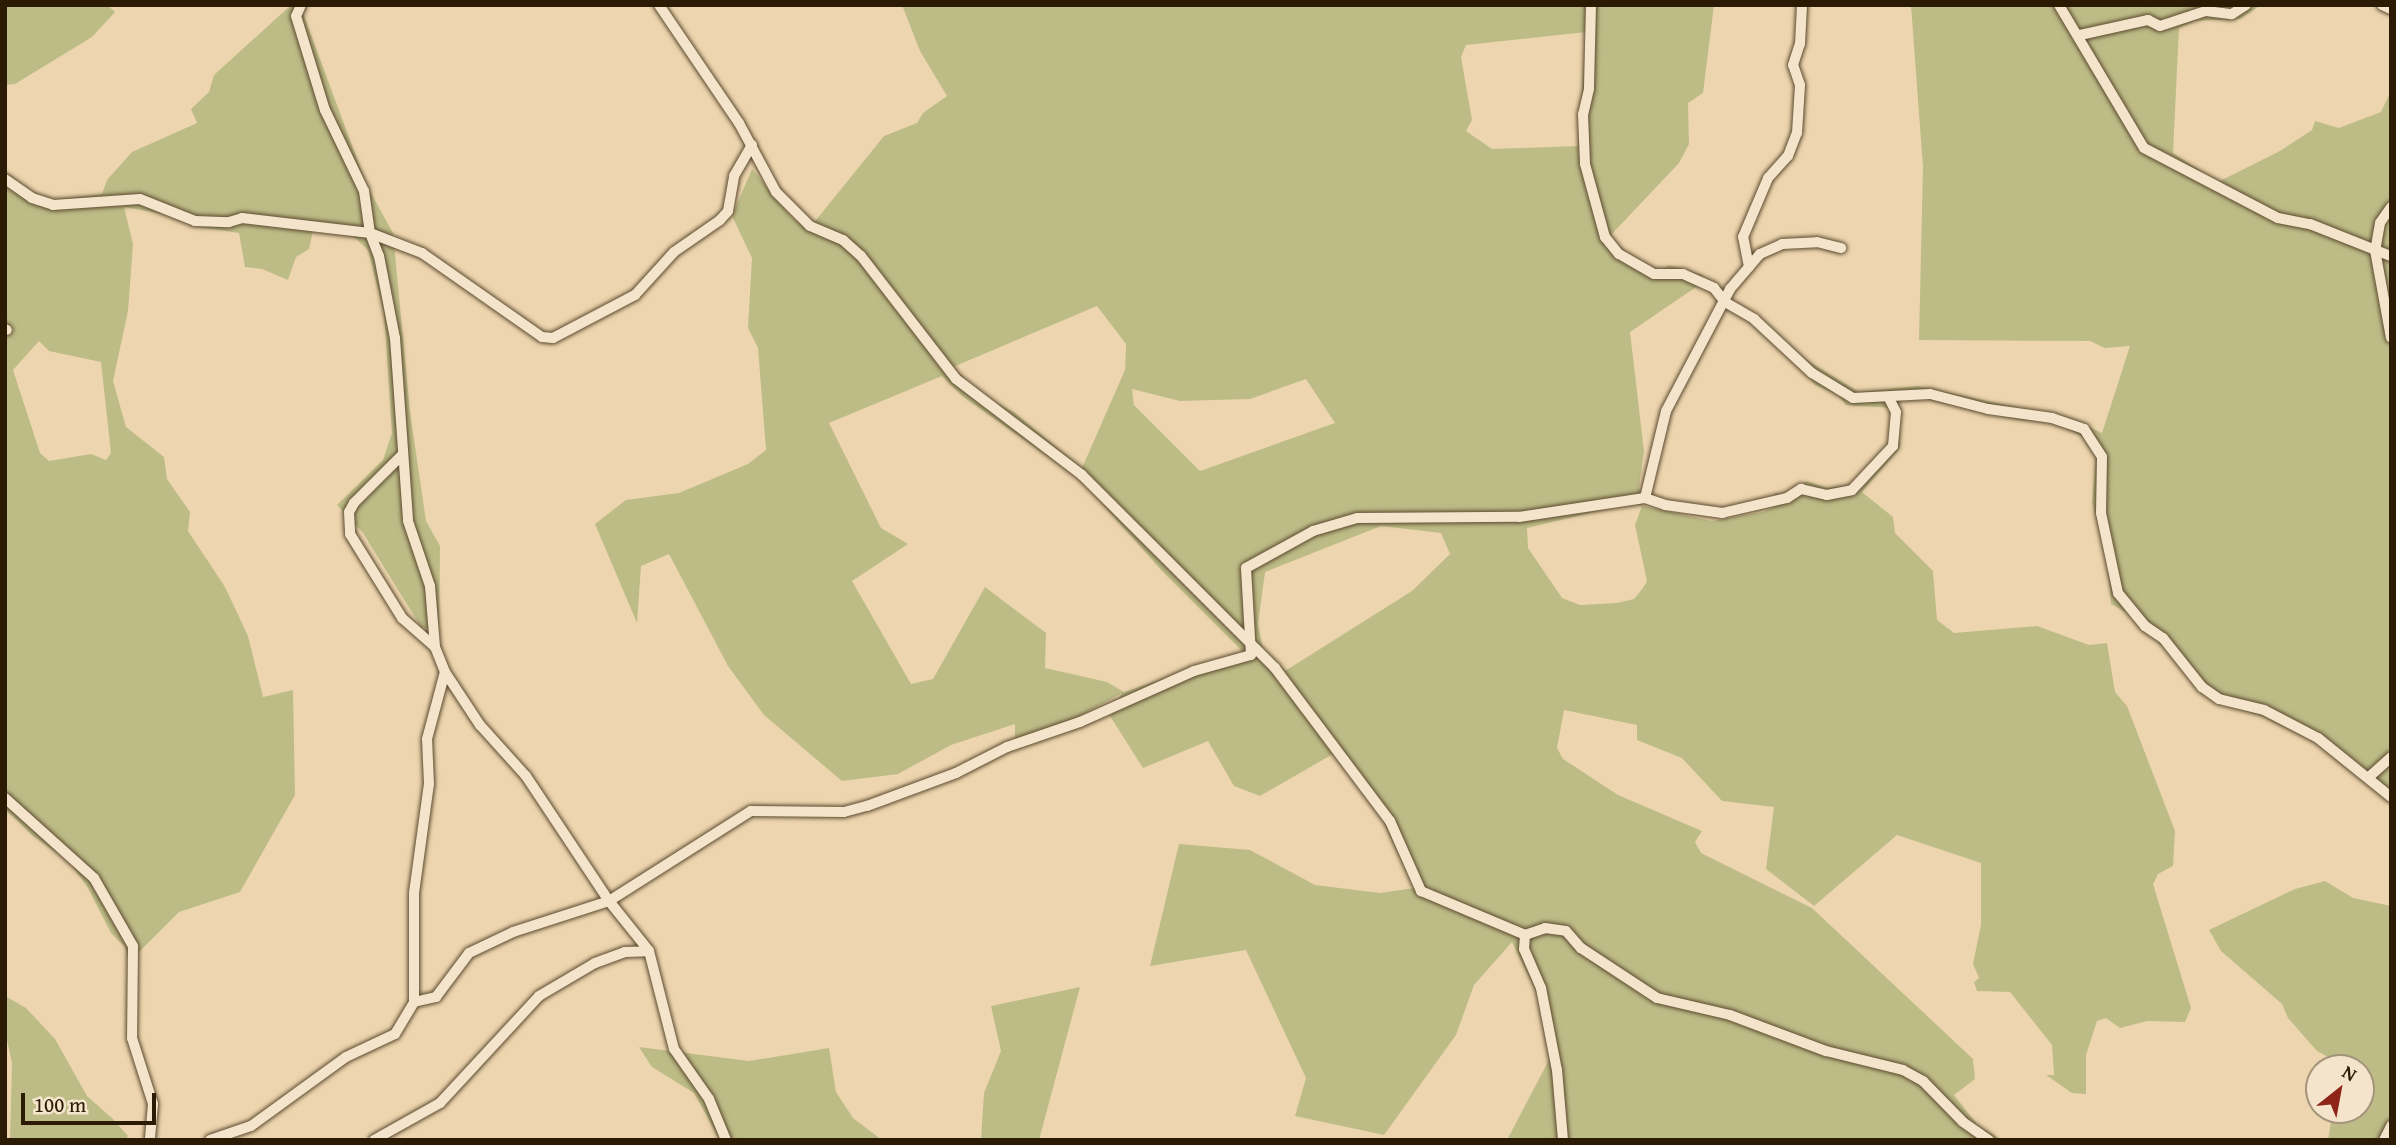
<!DOCTYPE html>
<html>
<head>
<meta charset="utf-8">
<style>
  body { margin:0 }
  #map { position:relative; width:2396px; height:1145px; overflow:hidden; background:#edd6af; font-family:"Gentium Book Plus",serif }
  div>[style] { position:absolute }
  [style*='--x'] { left:calc(var(--x)*1px); top:calc(var(--y)*1px); width:calc(var(--w)*1px); rotate:calc(var(--a)*1deg) }
  .green>* { inset:0; background:#bdbc87 }
  .roads { filter:drop-shadow(0 0 2px #5c4a2f) drop-shadow(0 0 2px #5c4a2f) }
  .minor>* { height:10px; margin:-5px; padding:0 5px; transform-origin:5px; border-radius:5px; background:#f3e4cb }
  span { translate:-50% -50%; white-space:nowrap; text-align:center; line-height:1.15; -webkit-text-stroke:7px #f3e4cb; paint-order:stroke }
  .frame { position:absolute; inset:0; border:7px solid #2c1b04; pointer-events:none }
  .north { position:absolute; left:2305px; top:1054px; width:70px; height:70px; box-sizing:border-box; background:#f3e4cb; border:2px solid #a3947b; border-radius:50%; rotate:31deg; font-size:19px; font-weight:700; line-height:28px; text-align:center; color:#2c1b04 }
  .north::after { content:''; display:block; margin:auto; width:24px; height:32px; background:#8f2418; clip-path:polygon(50% 0,100% 100%,50% 72%,0 100%) }
  .scale { position:absolute; left:21px; top:1093px; width:135px; height:32px; box-sizing:border-box; border:4px solid #2c1b04; border-top:0; padding-left:9px; font-size:21px; line-height:24px; white-space:nowrap; color:#2c1b04; -webkit-text-stroke:5px #f3e4cb; paint-order:stroke }
</style>
</head>
<body>
<div id="map">
  <div class="green">
    <i style="clip-path:polygon(5px 5px,107px 5px,115px 12px,92px 37px,15px 84px,5px 85px)"></i>
    <i style="clip-path:polygon(evenodd,291px 5px,308px 5px,303px 13px,367px 186px,393px 233px,410px 412px,426px 521px,440px 546px,439px 630px,421px 627px,363px 533px,337px 505px,383px 460px,392px 433px,384px 313px,368px 250px,354px 237px,313px 231px,309px 249px,296px 257px,288px 280px,262px 269px,245px 267px,239px 233px,192px 226px,174px 216px,124px 207px,133px 244px,128px 311px,113px 381px,126px 427px,164px 457px,167px 479px,190px 512px,188px 531px,225px 587px,248px 636px,263px 697px,293px 690px,295px 795px,240px 892px,179px 912px,129px 962px,125px 947px,111px 933px,88px 888px,68px 860px,34px 837px,5px 809px,5px 171px,24px 188px,51px 200px,102px 194px,107px 180px,132px 152px,197px 123px,191px 109px,209px 92px,214px 75px,291px 5px,39px 341px,49px 351px,101px 362px,111px 453px,106px 460px,91px 454px,49px 461px,40px 453px,13px 370px,39px 341px)"></i>
    <i style="clip-path:polygon(evenodd,902px 5px,1714px 5px,1703px 93px,1688px 103px,1689px 144px,1679px 163px,1610px 236px,1626px 252px,1660px 271px,1669px 265px,1703px 275px,1699px 285px,1630px 332px,1644px 451px,1639px 487px,1642px 506px,1712px 521px,1763px 512px,1779px 505px,1774px 493px,1783px 494px,1807px 481px,1827px 488px,1850px 485px,1888px 446px,1891px 408px,1846px 405px,1838px 395px,1815px 385px,1801px 368px,1797px 354px,1859px 392px,1917px 386px,2072px 419px,2102px 433px,2130px 346px,2105px 348px,2090px 341px,1919px 340px,1923px 167px,1911px 5px,2261px 5px,2240px 19px,2195px 21px,2179px 28px,2173px 153px,2218px 182px,2280px 151px,2312px 130px,2315px 121px,2339px 128px,2381px 112px,2391px 91px,2391px 804px,2316px 743px,2261px 716px,2222px 704px,2132px 616px,2111px 604px,2107px 553px,2092px 503px,2096px 456px,2085px 438px,2053px 422px,2018px 420px,1915px 397px,1899px 400px,1900px 448px,1862px 492px,1893px 517px,1895px 533px,1933px 571px,1937px 620px,1954px 633px,2037px 626px,2089px 645px,2107px 643px,2115px 692px,2127px 706px,2175px 831px,2173px 866px,2158px 874px,2153px 884px,2191px 1008px,2185px 1022px,2147px 1021px,2120px 1028px,2106px 1018px,2097px 1021px,2086px 1055px,2086px 1094px,2072px 1093px,2046px 1075px,2054px 1075px,2052px 1045px,2010px 992px,1977px 991px,1974px 982px,1979px 978px,1973px 964px,1981px 925px,1981px 863px,1897px 835px,1814px 906px,1766px 869px,1774px 807px,1722px 801px,1682px 758px,1637px 740px,1637px 725px,1564px 710px,1557px 748px,1563px 759px,1618px 795px,1702px 831px,1695px 842px,1701px 853px,1812px 908px,1973px 1059px,1975px 1079px,1954px 1095px,1980px 1128px,2004px 1140px,1507px 1140px,1550px 1058px,1541px 1001px,1512px 942px,1474px 985px,1456px 1035px,1384px 1135px,1295px 1116px,1306px 1078px,1246px 950px,1150px 966px,1179px 844px,1250px 850px,1315px 885px,1380px 893px,1414px 888px,1375px 804px,1333px 754px,1260px 796px,1234px 786px,1208px 741px,1143px 768px,1110px 716px,1122px 693px,1078px 717px,1015px 740px,1015px 724px,951px 745px,898px 774px,842px 781px,764px 715px,728px 666px,669px 554px,641px 566px,637px 623px,595px 524px,626px 500px,679px 493px,748px 464px,766px 450px,758px 348px,748px 328px,752px 258px,732px 216px,752px 169px,791px 217px,808px 230px,884px 136px,917px 123px,923px 113px,947px 96px,920px 51px,902px 5px,1586px 32px,1578px 146px,1492px 149px,1466px 131px,1472px 120px,1461px 57px,1466px 45px,1586px 32px,902px 5px,1097px 306px,1126px 344px,1125px 370px,1082px 468px,1014px 412px,982px 396px,953px 367px,1097px 306px,902px 5px,942px 376px,962px 396px,1081px 480px,1162px 571px,1243px 652px,1124px 692px,1107px 682px,1045px 668px,1046px 633px,985px 587px,933px 679px,911px 684px,852px 581px,908px 544px,881px 528px,829px 423px,942px 376px,902px 5px,1306px 379px,1335px 423px,1200px 471px,1134px 405px,1132px 389px,1180px 401px,1250px 399px,1306px 379px,902px 5px,1633px 503px,1642px 506px,1635px 525px,1647px 581px,1643px 588px,1634px 599px,1617px 603px,1580px 605px,1562px 598px,1528px 548px,1527px 528px,1633px 503px,902px 5px,1381px 526px,1441px 533px,1450px 554px,1412px 591px,1285px 671px,1263px 649px,1258px 624px,1265px 572px,1381px 526px)"></i>
    <i style="clip-path:polygon(2325px 881px,2353px 898px,2391px 906px,2391px 1140px,2328px 1140px,2333px 1110px,2361px 1110px,2361px 1068px,2340px 1068px,2341px 1064px,2317px 1051px,2288px 1018px,2282px 1004px,2221px 951px,2209px 930px,2295px 889px)"></i>
    <i style="clip-path:polygon(1080px 987px,1039px 1140px,981px 1140px,984px 1093px,1001px 1051px,991px 1006px)"></i>
    <i style="clip-path:polygon(7px 997px,26px 1008px,55px 1039px,87px 1096px,114px 1120px,128px 1136px,125px 1140px,10px 1140px,12px 1063px,5px 1031px)"></i>
    <i style="clip-path:polygon(639px 1047px,749px 1061px,829px 1048px,836px 1092px,853px 1118px,882px 1140px,720px 1140px,694px 1093px,652px 1067px)"></i>
  </div>
  <div class="roads">
    <div class="minor">
      <i style="--x:301;--y:5;--w:12;--a:114"></i>
      <i style="--x:296;--y:16;--w:98;--a:72.9"></i>
      <i style="--x:325;--y:110;--w:90;--a:64.3"></i>
      <i style="--x:364;--y:191;--w:42;--a:81.9"></i>
      <i style="--x:370;--y:233;--w:56;--a:21"></i>
      <i style="--x:422;--y:253;--w:146;--a:35"></i>
      <i style="--x:542;--y:337;--w:11;--a:5"></i>
      <i style="--x:553;--y:338;--w:93;--a:-27.7"></i>
      <i style="--x:635;--y:295;--w:58;--a:-47.8"></i>
      <i style="--x:674;--y:252;--w:56;--a:-34.8"></i>
      <i style="--x:720;--y:220;--w:12;--a:-48"></i>
      <i style="--x:728;--y:211;--w:36;--a:-80"></i>
      <i style="--x:734;--y:176;--w:36;--a:-60"></i>
      <i style="--x:659;--y:5;--w:143;--a:55.9"></i>
      <i style="--x:739;--y:123;--w:78;--a:61.8"></i>
      <i style="--x:776;--y:192;--w:48;--a:45"></i>
      <i style="--x:810;--y:226;--w:36;--a:23"></i>
      <i style="--x:843;--y:240;--w:24;--a:42"></i>
      <i style="--x:861;--y:256;--w:155;--a:52.3"></i>
      <i style="--x:956;--y:379;--w:158;--a:37.3"></i>
      <i style="--x:1082;--y:475;--w:273;--a:45"></i>
      <i style="--x:1275;--y:668;--w:191;--a:53.1"></i>
      <i style="--x:1390;--y:821;--w:77;--a:66.1"></i>
      <i style="--x:1421;--y:891;--w:113;--a:22.9"></i>
      <i style="--x:1525;--y:935;--w:21;--a:-19"></i>
      <i style="--x:1545;--y:928;--w:21;--a:8"></i>
      <i style="--x:1566;--y:931;--w:23;--a:49"></i>
      <i style="--x:1581;--y:948;--w:91;--a:33.3"></i>
      <i style="--x:1657;--y:998;--w:75;--a:13.1"></i>
      <i style="--x:1730;--y:1015;--w:103;--a:20.6"></i>
      <i style="--x:1826;--y:1051;--w:79;--a:13.9"></i>
      <i style="--x:1903;--y:1070;--w:23;--a:29"></i>
      <i style="--x:1923;--y:1081;--w:57;--a:45.7"></i>
      <i style="--x:1963;--y:1122;--w:32;--a:35"></i>
      <i style="--x:1591;--y:5;--w:84;--a:91.4"></i>
      <i style="--x:1589;--y:89;--w:26;--a:103"></i>
      <i style="--x:1583;--y:114;--w:50;--a:87.7"></i>
      <i style="--x:1585;--y:164;--w:76;--a:74.7"></i>
      <i style="--x:1605;--y:237;--w:22;--a:51"></i>
      <i style="--x:1619;--y:254;--w:40;--a:29.7"></i>
      <i style="--x:1654;--y:274;--w:29;--a:0"></i>
      <i style="--x:1683;--y:274;--w:34;--a:24"></i>
      <i style="--x:1714;--y:288;--w:18;--a:52"></i>
      <i style="--x:1725;--y:302;--w:34;--a:30"></i>
      <i style="--x:1754;--y:319;--w:79;--a:43"></i>
      <i style="--x:1812;--y:373;--w:48;--a:31.4"></i>
      <i style="--x:1853;--y:398;--w:77;--a:-3"></i>
      <i style="--x:1930;--y:394;--w:60;--a:14.5"></i>
      <i style="--x:1988;--y:409;--w:65;--a:8"></i>
      <i style="--x:2052;--y:418;--w:34;--a:19"></i>
      <i style="--x:2084;--y:429;--w:33;--a:57"></i>
      <i style="--x:2102;--y:457;--w:56;--a:91"></i>
      <i style="--x:2101;--y:513;--w:82;--a:78"></i>
      <i style="--x:2118;--y:593;--w:43;--a:50.7"></i>
      <i style="--x:2145;--y:626;--w:22;--a:34"></i>
      <i style="--x:2163;--y:638;--w:63;--a:51.5"></i>
      <i style="--x:2202;--y:687;--w:21;--a:35"></i>
      <i style="--x:2219;--y:699;--w:46;--a:13.7"></i>
      <i style="--x:2264;--y:710;--w:61;--a:27.4"></i>
      <i style="--x:2318;--y:738;--w:94;--a:38.9"></i>
      <i style="--x:2059;--y:5;--w:166;--a:59.3"></i>
      <i style="--x:2144;--y:148;--w:151;--a:27.6"></i>
      <i style="--x:2278;--y:218;--w:33;--a:11"></i>
      <i style="--x:2310;--y:224;--w:87;--a:21.6"></i>
      <i style="--x:2382;--y:5;--w:10;--a:24"></i>
      <i style="--x:2080;--y:35;--w:70;--a:-12.4"></i>
      <i style="--x:2148;--y:20;--w:13;--a:27"></i>
      <i style="--x:2160;--y:26;--w:48;--a:-18.1"></i>
      <i style="--x:2206;--y:11;--w:26;--a:7"></i>
      <i style="--x:2232;--y:14;--w:17;--a:-33"></i>
      <i style="--x:5;--y:179;--w:33;--a:35"></i>
      <i style="--x:32;--y:198;--w:22;--a:18"></i>
      <i style="--x:53;--y:205;--w:87;--a:-3.9"></i>
      <i style="--x:140;--y:199;--w:59;--a:21.8"></i>
      <i style="--x:195;--y:221;--w:34;--a:2"></i>
      <i style="--x:229;--y:222;--w:14;--a:-17"></i>
      <i style="--x:242;--y:218;--w:129;--a:6.7"></i>
      <i style="--x:370;--y:233;--w:25;--a:69"></i>
      <i style="--x:379;--y:256;--w:84;--a:79"></i>
      <i style="--x:395;--y:338;--w:183;--a:85.9"></i>
      <i style="--x:408;--y:521;--w:69;--a:71.3"></i>
      <i style="--x:430;--y:586;--w:61;--a:85.3"></i>
      <i style="--x:435;--y:647;--w:27;--a:68"></i>
      <i style="--x:445;--y:672;--w:64;--a:56.6"></i>
      <i style="--x:480;--y:725;--w:69;--a:48"></i>
      <i style="--x:526;--y:776;--w:150;--a:56.4"></i>
      <i style="--x:609;--y:901;--w:64;--a:51.3"></i>
      <i style="--x:649;--y:951;--w:101;--a:75.7"></i>
      <i style="--x:674;--y:1049;--w:61;--a:55"></i>
      <i style="--x:709;--y:1099;--w:44;--a:67.5"></i>
      <i style="--x:2391;--y:207;--w:19;--a:125"></i>
      <i style="--x:2380;--y:223;--w:27;--a:100"></i>
      <i style="--x:2375;--y:250;--w:89;--a:79.7"></i>
      <i style="--x:1749;--y:267;--w:31;--a:-101"></i>
      <i style="--x:1743;--y:237;--w:64;--a:-67"></i>
      <i style="--x:1768;--y:178;--w:30;--a:-48"></i>
      <i style="--x:1788;--y:156;--w:25;--a:-69"></i>
      <i style="--x:1797;--y:133;--w:48;--a:-86.4"></i>
      <i style="--x:1800;--y:85;--w:21;--a:-109"></i>
      <i style="--x:1793;--y:65;--w:22;--a:-72"></i>
      <i style="--x:1800;--y:44;--w:39;--a:-87"></i>
      <i style="--x:5;--y:329;--w:2;--a:27"></i>
      <i style="--x:402;--y:455;--w:68;--a:135"></i>
      <i style="--x:354;--y:503;--w:10;--a:119"></i>
      <i style="--x:349;--y:512;--w:22;--a:87"></i>
      <i style="--x:350;--y:534;--w:99;--a:58.2"></i>
      <i style="--x:402;--y:618;--w:44;--a:41.3"></i>
      <i style="--x:1645;--y:498;--w:89;--a:-76.4"></i>
      <i style="--x:1666;--y:411;--w:138;--a:-62.3"></i>
      <i style="--x:1730;--y:289;--w:46;--a:-49.4"></i>
      <i style="--x:1760;--y:254;--w:24;--a:-24"></i>
      <i style="--x:1782;--y:244;--w:35;--a:-3"></i>
      <i style="--x:1817;--y:242;--w:25;--a:14"></i>
      <i style="--x:2369;--y:777;--w:30;--a:-42"></i>
      <i style="--x:5;--y:798;--w:120;--a:42"></i>
      <i style="--x:94;--y:878;--w:78;--a:60.2"></i>
      <i style="--x:133;--y:946;--w:92;--a:90.6"></i>
      <i style="--x:132;--y:1038;--w:69;--a:72.3"></i>
      <i style="--x:153;--y:1104;--w:36;--a:95"></i>
      <i style="--x:1525;--y:935;--w:14;--a:94"></i>
      <i style="--x:1524;--y:949;--w:43;--a:66.4"></i>
      <i style="--x:1541;--y:988;--w:84;--a:79"></i>
      <i style="--x:1557;--y:1070;--w:70;--a:85.1"></i>
      <i style="--x:414;--y:1002;--w:23;--a:-13"></i>
      <i style="--x:436;--y:997;--w:55;--a:-53.1"></i>
      <i style="--x:469;--y:953;--w:49;--a:-25.5"></i>
      <i style="--x:513;--y:932;--w:101;--a:-17.9"></i>
      <i style="--x:609;--y:901;--w:168;--a:-32.4"></i>
      <i style="--x:751;--y:811;--w:93;--a:0.6"></i>
      <i style="--x:844;--y:812;--w:24;--a:-15"></i>
      <i style="--x:867;--y:806;--w:95;--a:-20.3"></i>
      <i style="--x:956;--y:773;--w:57;--a:-27"></i>
      <i style="--x:1007;--y:747;--w:77;--a:-18.9"></i>
      <i style="--x:1080;--y:722;--w:125;--a:-24.1"></i>
      <i style="--x:1194;--y:671;--w:59;--a:-15.7"></i>
      <i style="--x:1251;--y:655;--w:87;--a:-93.3"></i>
      <i style="--x:1246;--y:568;--w:77;--a:-28.9"></i>
      <i style="--x:1313;--y:531;--w:46;--a:-16.5"></i>
      <i style="--x:1357;--y:518;--w:162;--a:-0.4"></i>
      <i style="--x:1519;--y:517;--w:127;--a:-8.6"></i>
      <i style="--x:1645;--y:498;--w:21;--a:19"></i>
      <i style="--x:1665;--y:505;--w:58;--a:8"></i>
      <i style="--x:1722;--y:513;--w:67;--a:-13"></i>
      <i style="--x:1787;--y:498;--w:17;--a:-33"></i>
      <i style="--x:1801;--y:489;--w:27;--a:13"></i>
      <i style="--x:1827;--y:495;--w:25;--a:-11"></i>
      <i style="--x:1852;--y:490;--w:60;--a:-47"></i>
      <i style="--x:1893;--y:446;--w:34;--a:-85"></i>
      <i style="--x:1896;--y:412;--w:16;--a:-117"></i>
      <i style="--x:210;--y:1140;--w:43;--a:-18.9"></i>
      <i style="--x:251;--y:1126;--w:117;--a:-36"></i>
      <i style="--x:346;--y:1057;--w:54;--a:-25.1"></i>
      <i style="--x:395;--y:1034;--w:37;--a:-59"></i>
      <i style="--x:414;--y:1002;--w:109;--a:-90"></i>
      <i style="--x:414;--y:893;--w:110;--a:-82.2"></i>
      <i style="--x:429;--y:784;--w:45;--a:-92.5"></i>
      <i style="--x:427;--y:739;--w:69;--a:-75"></i>
      <i style="--x:374;--y:1140;--w:76;--a:-29.3"></i>
      <i style="--x:440;--y:1103;--w:146;--a:-47.2"></i>
      <i style="--x:539;--y:996;--w:65;--a:-30.5"></i>
      <i style="--x:595;--y:963;--w:32;--a:-20"></i>
      <i style="--x:625;--y:952;--w:24;--a:-2"></i>
      <i style="--x:2384;--y:1140;--w:16;--a:-63"></i>
    </div>
  </div>
  <div class="frame"></div>
  <div class="north">N</div>
  <div class="scale">100 m</div>
</div>
</body>
</html>
